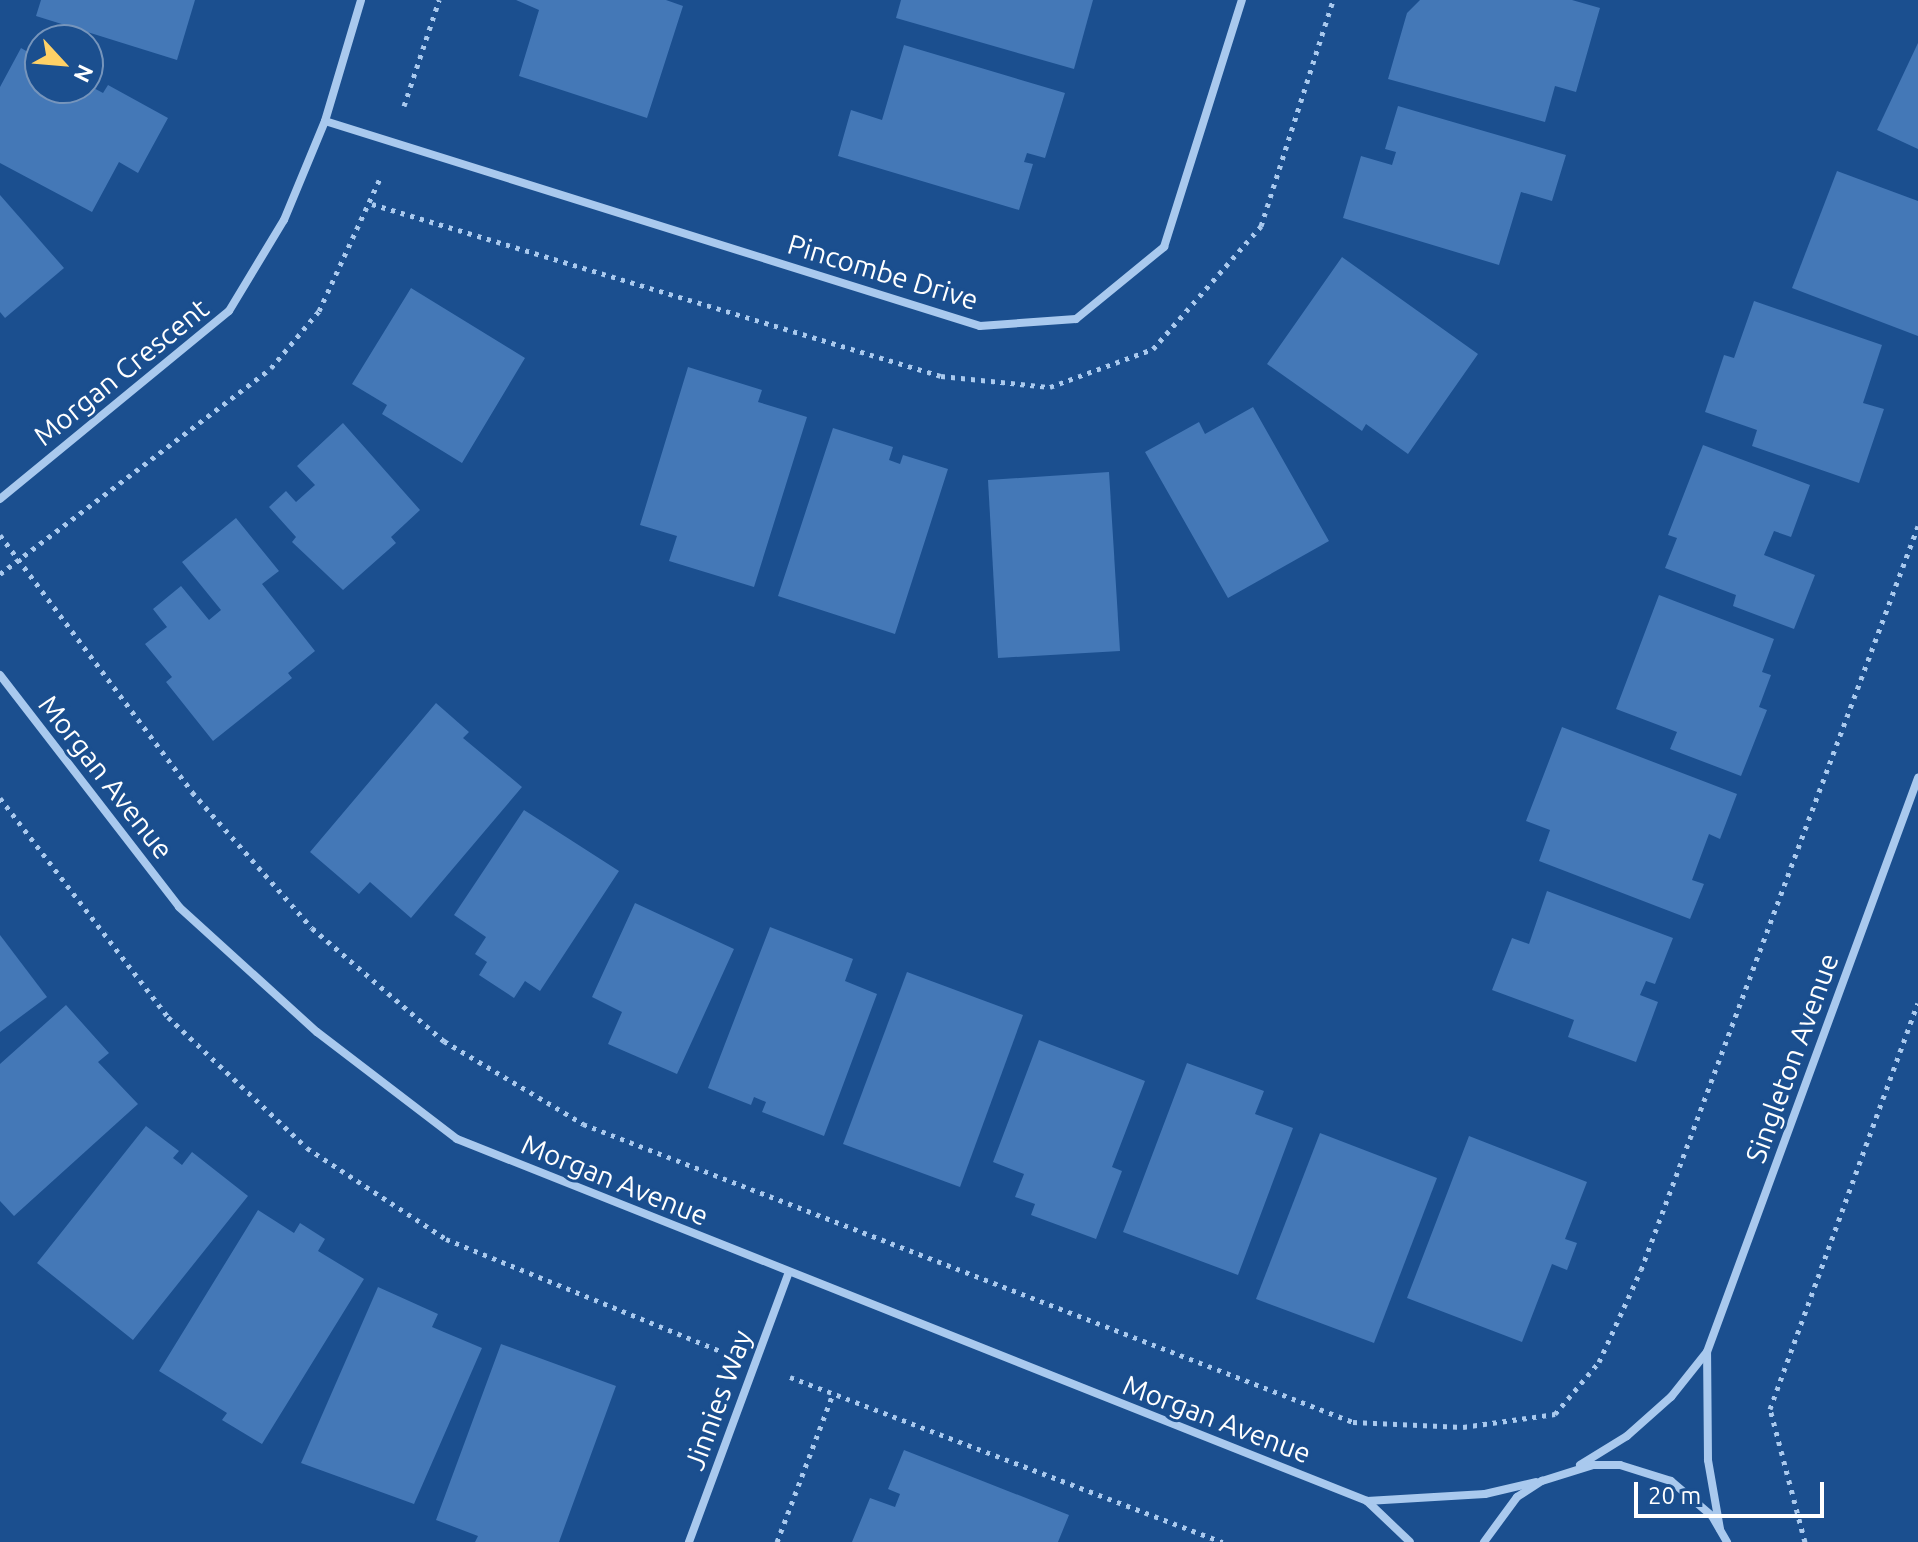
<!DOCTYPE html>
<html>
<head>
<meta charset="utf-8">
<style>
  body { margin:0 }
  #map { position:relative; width:1918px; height:1542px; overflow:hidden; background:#1b4f8f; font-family:Ubuntu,sans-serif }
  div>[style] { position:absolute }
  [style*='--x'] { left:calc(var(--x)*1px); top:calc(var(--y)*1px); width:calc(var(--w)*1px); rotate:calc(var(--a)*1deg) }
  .building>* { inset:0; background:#4478b7 }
  .path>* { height:5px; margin-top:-2.5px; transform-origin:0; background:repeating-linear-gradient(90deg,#a9c9ee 0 4px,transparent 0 10px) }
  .minor>* { height:8px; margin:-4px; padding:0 4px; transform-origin:4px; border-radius:4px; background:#a9c9ee }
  span { translate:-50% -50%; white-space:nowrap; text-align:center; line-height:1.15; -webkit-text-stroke:6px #1b4f8f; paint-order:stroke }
  .street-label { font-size:28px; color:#fff }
  .north { position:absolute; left:24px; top:24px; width:80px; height:80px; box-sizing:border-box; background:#1b4f8f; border:2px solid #7695bc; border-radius:50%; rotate:116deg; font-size:22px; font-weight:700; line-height:32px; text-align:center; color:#fff }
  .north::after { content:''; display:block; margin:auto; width:28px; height:36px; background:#ffd166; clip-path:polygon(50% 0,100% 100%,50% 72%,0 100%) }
  .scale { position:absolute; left:1634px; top:1482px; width:190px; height:36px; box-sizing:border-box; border:4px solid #fff; border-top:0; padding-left:10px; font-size:24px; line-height:28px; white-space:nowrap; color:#fff; -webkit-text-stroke:6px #1b4f8f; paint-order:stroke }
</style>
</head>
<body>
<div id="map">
  <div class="building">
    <i style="clip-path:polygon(41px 0,195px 0,177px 60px,36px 16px)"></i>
    <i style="clip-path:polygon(516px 0,666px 0,683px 6px,647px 118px,519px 76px,539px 10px)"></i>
    <i style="clip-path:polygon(901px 0,1093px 0,1074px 69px,896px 18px)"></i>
    <i style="clip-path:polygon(1420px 0,1572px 0,1600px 8px,1576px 92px,1555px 86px,1545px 122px,1388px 79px,1407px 13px)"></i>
    <i style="clip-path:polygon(1918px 43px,1918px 149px,1877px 130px)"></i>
    <i style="clip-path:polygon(904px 45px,1065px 93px,1045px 158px,1027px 153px,1024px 162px,1033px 164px,1019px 210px,838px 156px,851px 110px,882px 120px)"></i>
    <i style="clip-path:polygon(21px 48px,40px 59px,40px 88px,88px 85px,103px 93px,108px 85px,168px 118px,138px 173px,119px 162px,92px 212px,0 163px,0 87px)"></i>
    <i style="clip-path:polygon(1398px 106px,1566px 155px,1552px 201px,1521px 192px,1499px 265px,1343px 218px,1361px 156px,1392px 165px,1396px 152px,1385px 149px)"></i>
    <i style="clip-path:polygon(1837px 171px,1918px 201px,1918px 336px,1792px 288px)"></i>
    <i style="clip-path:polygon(0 195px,64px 268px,5px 318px,0 312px)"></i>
    <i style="clip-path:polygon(1342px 257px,1478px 354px,1408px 454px,1366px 424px,1362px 431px,1267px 364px)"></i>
    <i style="clip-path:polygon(411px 288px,525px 358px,462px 463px,382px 414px,387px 405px,352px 384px)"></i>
    <i style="clip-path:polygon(1754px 301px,1882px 345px,1863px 403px,1884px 409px,1859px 483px,1752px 446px,1757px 430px,1705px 412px,1724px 355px,1734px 358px)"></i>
    <i style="clip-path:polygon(688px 367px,762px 390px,758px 402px,807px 417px,754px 587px,669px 561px,677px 536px,640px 525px)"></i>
    <i style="clip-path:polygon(1253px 407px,1329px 541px,1228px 598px,1145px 452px,1199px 422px,1205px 434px)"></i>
    <i style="clip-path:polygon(343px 423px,420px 510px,391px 537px,396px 543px,343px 590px,292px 542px,296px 537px,269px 507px,286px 491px,296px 502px,315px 485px,297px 466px)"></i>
    <i style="clip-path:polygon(833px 428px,893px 447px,889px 460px,900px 464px,903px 455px,948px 469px,895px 634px,778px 596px)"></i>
    <i style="clip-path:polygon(1703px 445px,1810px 485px,1791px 537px,1774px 531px,1764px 555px,1815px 575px,1794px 629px,1733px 606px,1736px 595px,1665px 568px,1677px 538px,1668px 535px)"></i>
    <i style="clip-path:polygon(1109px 472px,1120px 651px,998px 658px,988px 480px)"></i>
    <i style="clip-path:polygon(236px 518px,279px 571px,262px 584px,315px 651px,288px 673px,292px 678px,213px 741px,166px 682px,172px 677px,145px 644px,167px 627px,153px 609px,181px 586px,209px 620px,221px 610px,182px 562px)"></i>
    <i style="clip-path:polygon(1659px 595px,1774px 639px,1762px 672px,1771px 675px,1759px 707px,1767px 710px,1741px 776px,1670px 749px,1677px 732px,1616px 709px)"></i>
    <i style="clip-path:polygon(436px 703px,469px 732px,463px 738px,522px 787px,411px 918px,370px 882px,359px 894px,310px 852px)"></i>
    <i style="clip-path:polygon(1562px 727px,1737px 794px,1720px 839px,1709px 834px,1692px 880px,1704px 884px,1690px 919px,1539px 861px,1550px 830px,1526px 821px)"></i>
    <i style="clip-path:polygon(524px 810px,619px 871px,540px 991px,525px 981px,514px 998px,479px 975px,487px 962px,475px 954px,486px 937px,454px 915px)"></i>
    <i style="clip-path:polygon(1547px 891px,1673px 938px,1655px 984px,1646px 981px,1640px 995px,1658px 1002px,1636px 1062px,1568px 1037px,1574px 1020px,1492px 990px,1512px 938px,1529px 944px)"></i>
    <i style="clip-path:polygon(635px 903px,734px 949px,677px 1074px,608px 1044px,622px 1012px,592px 997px)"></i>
    <i style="clip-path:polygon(770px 927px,853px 959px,845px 981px,877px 994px,824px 1136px,762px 1112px,766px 1102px,754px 1097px,751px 1105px,708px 1088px)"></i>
    <i style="clip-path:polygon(0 935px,47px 997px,0 1032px)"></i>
    <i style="clip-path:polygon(907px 972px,1023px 1015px,960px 1187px,843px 1144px)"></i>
    <i style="clip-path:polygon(66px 1005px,109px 1053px,98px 1062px,138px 1104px,14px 1216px,0 1201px,0 1064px)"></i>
    <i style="clip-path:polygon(1039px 1040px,1145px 1081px,1112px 1167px,1122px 1171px,1096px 1239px,1031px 1215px,1035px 1204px,1015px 1197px,1024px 1174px,993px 1162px)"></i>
    <i style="clip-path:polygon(1187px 1063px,1264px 1091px,1255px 1114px,1293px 1128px,1238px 1275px,1123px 1232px)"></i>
    <i style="clip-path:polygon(146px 1126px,179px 1151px,173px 1158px,182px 1165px,192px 1152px,248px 1196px,133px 1340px,37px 1263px)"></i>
    <i style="clip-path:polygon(1320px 1133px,1437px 1178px,1374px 1343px,1256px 1299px)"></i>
    <i style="clip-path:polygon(1469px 1136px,1587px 1182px,1565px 1239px,1577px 1243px,1567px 1270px,1552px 1264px,1522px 1342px,1407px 1298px)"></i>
    <i style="clip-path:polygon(258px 1210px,294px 1233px,300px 1223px,325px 1239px,318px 1251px,364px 1279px,262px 1444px,222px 1420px,227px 1413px,159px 1371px)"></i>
    <i style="clip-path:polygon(378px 1287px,438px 1314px,432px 1327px,482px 1348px,414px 1504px,301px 1463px)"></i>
    <i style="clip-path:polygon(501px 1344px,616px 1386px,559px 1542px,475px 1542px,478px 1536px,436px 1520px)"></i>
    <i style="clip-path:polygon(904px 1450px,1069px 1515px,1058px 1542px,852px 1542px,870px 1498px,895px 1507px,900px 1494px,888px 1489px)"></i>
  </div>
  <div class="path">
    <i style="--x:404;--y:106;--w:112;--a:-71.7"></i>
    <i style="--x:372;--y:204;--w:594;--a:16.82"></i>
    <i style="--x:941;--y:376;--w:110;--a:5.8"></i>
    <i style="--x:1050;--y:387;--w:110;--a:-20.3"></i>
    <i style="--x:1153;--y:349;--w:164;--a:-48.7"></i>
    <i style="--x:1261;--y:226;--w:237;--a:-72.3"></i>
    <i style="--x:0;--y:535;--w:321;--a:53.2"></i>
    <i style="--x:192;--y:792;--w:181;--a:48.6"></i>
    <i style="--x:312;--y:928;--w:174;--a:40.6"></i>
    <i style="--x:444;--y:1041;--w:162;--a:30.8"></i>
    <i style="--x:583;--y:1124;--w:826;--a:21.16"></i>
    <i style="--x:1353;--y:1422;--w:110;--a:2.6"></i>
    <i style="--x:1463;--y:1427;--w:93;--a:-8"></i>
    <i style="--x:1555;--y:1414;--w:68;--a:-49.8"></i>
    <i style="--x:1599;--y:1362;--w:101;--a:-65.5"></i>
    <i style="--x:1641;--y:1270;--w:794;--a:-69.58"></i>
    <i style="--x:0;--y:574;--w:340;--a:-37.2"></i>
    <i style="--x:271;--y:368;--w:75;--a:-49.9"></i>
    <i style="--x:319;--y:311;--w:149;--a:-65.3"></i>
    <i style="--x:0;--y:798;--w:276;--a:52.5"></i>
    <i style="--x:168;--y:1017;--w:191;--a:43.3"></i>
    <i style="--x:307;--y:1148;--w:166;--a:33.2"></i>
    <i style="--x:446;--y:1239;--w:297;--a:22.2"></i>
    <i style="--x:790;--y:1377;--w:463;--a:20.9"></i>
    <i style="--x:777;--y:1542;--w:158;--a:-69.3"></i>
    <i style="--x:1805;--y:1542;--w:138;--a:-104.7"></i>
    <i style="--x:1770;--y:1409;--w:432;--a:-70"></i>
  </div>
  <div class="minor">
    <i style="--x:325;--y:121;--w:686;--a:17.38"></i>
    <i style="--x:980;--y:326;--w:96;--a:-4.2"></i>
    <i style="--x:1076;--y:319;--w:114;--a:-39.3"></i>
    <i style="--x:1164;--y:247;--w:259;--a:-72.5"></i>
    <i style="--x:0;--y:499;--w:296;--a:-39.4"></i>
    <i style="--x:229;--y:311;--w:106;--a:-58.9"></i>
    <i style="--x:284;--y:220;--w:107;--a:-67.5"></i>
    <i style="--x:325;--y:121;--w:126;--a:-73.4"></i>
    <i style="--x:0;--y:675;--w:293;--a:52.3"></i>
    <i style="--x:179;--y:907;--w:186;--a:42.2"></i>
    <i style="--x:317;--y:1032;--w:176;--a:37.4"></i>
    <i style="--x:457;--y:1139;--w:979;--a:21.69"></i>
    <i style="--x:1367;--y:1501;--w:59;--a:43.6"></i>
    <i style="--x:1580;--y:1465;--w:55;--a:-31.7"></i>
    <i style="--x:1627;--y:1436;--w:59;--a:-41.6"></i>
    <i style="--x:1671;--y:1397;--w:56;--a:-51.5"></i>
    <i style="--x:1367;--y:1501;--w:118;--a:-3.4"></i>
    <i style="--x:1485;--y:1494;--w:52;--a:-13.2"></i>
    <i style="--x:1720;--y:1529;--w:70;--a:-99.9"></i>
    <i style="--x:1708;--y:1460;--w:108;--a:-90.5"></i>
    <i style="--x:1707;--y:1352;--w:612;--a:-69.82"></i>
    <i style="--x:689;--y:1542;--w:286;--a:-69.7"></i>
    <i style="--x:1484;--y:1542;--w:56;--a:-53.7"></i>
    <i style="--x:1517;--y:1497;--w:30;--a:-33"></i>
    <i style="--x:1542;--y:1481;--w:53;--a:-17.4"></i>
    <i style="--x:1593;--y:1465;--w:27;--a:0"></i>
    <i style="--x:1620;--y:1465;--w:53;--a:17.4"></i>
    <i style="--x:1671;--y:1481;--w:54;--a:40.5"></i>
    <i style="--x:1712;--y:1516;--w:30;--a:60"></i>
  </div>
  <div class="street-label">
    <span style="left:883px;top:272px;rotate:17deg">Pincombe Drive</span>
    <span style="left:121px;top:372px;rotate:-39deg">Morgan Crescent</span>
    <span style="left:106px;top:777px;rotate:52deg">Morgan Avenue</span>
    <span style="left:1792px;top:1058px;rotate:-70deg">Singleton Avenue</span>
    <span style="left:615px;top:1180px;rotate:22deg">Morgan Avenue</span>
    <span style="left:718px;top:1400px;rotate:-70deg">Jinnies Way</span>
    <span style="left:1217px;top:1419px;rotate:21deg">Morgan Avenue</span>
  </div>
  <div class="north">N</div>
  <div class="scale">20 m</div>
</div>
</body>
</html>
